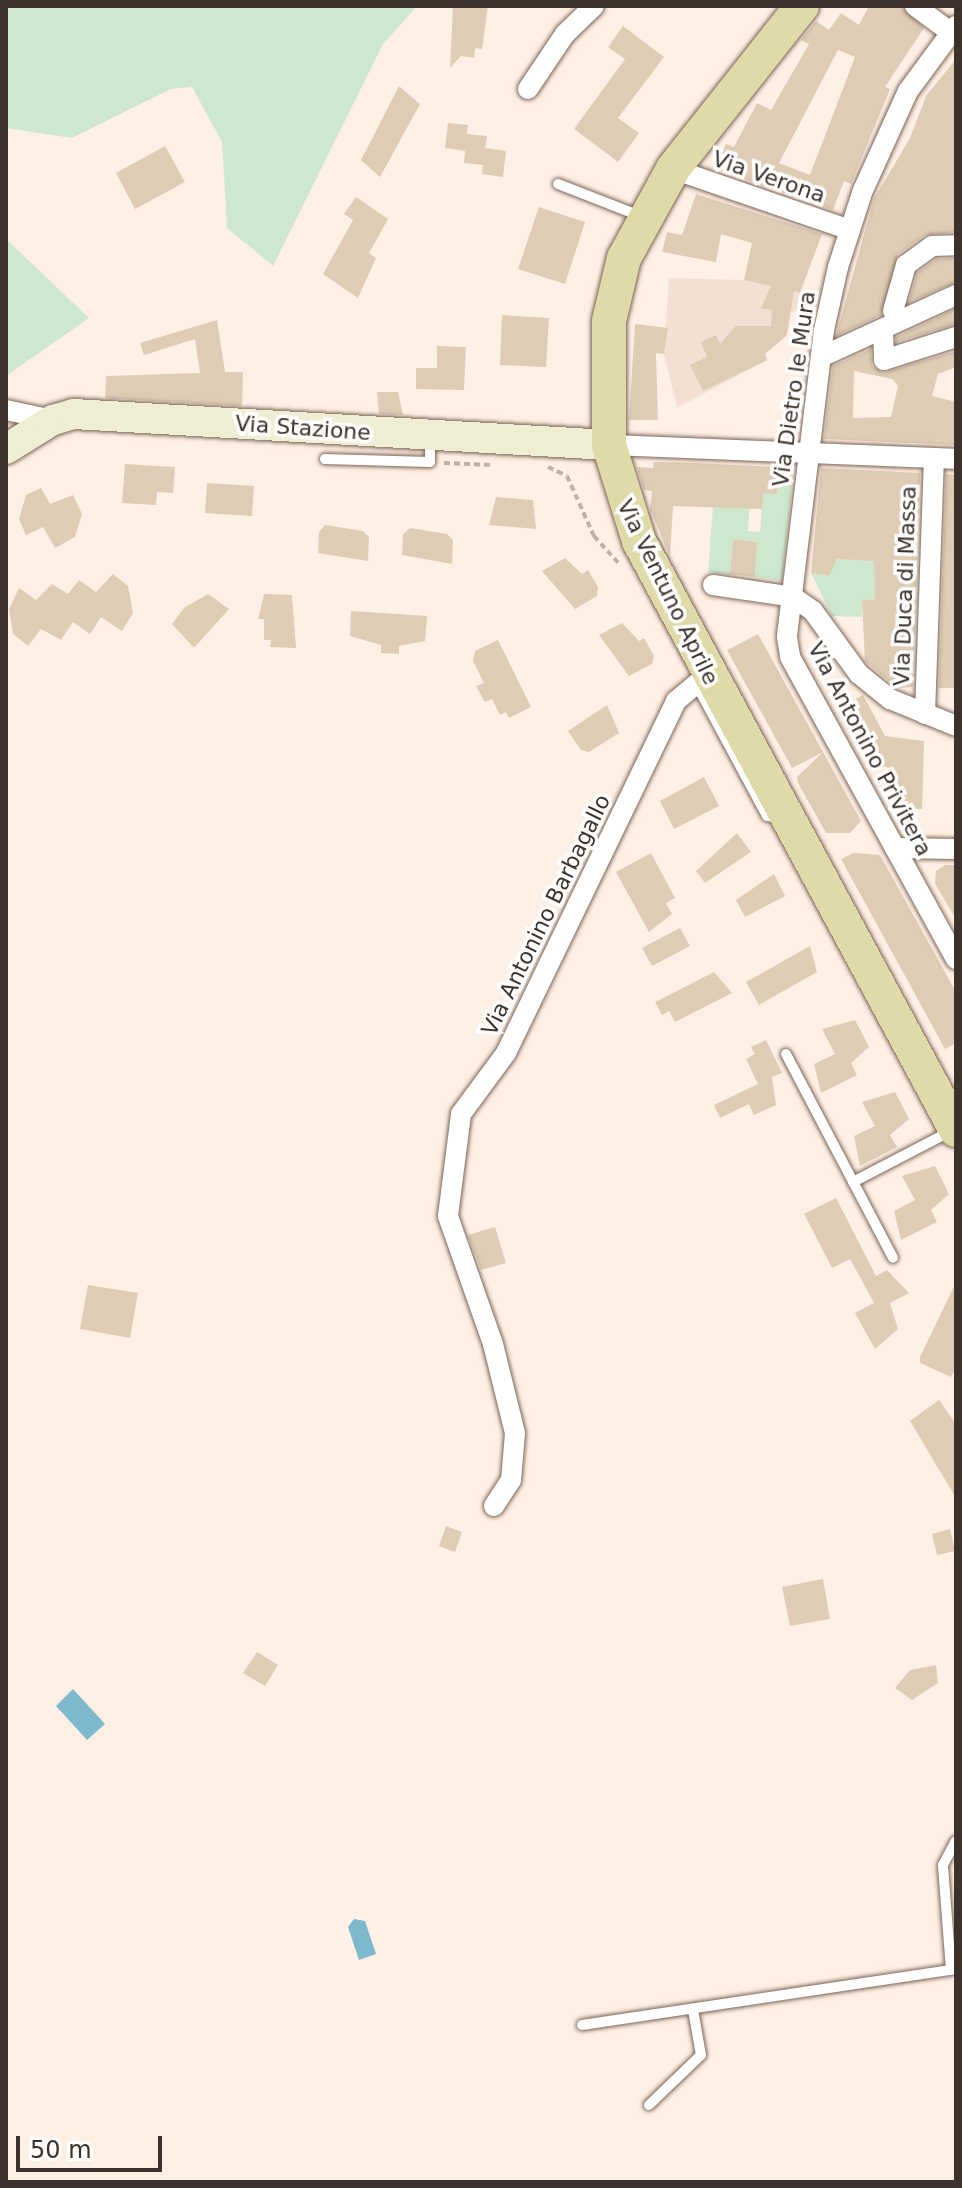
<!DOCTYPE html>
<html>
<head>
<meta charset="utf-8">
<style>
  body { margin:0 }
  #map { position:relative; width:962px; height:2188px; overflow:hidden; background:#fff0e5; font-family:"DejaVu Sans",sans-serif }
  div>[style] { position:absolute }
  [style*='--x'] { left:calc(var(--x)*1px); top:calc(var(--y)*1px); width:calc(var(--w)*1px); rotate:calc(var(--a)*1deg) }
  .built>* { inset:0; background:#f3e0d2 }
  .green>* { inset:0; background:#cee8ce }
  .water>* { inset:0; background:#7eb8cd }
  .building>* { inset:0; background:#deccb5 }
  .path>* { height:4px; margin-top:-2px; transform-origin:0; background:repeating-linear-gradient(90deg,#beb0a7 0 6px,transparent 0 10px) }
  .roads { filter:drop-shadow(0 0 2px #7b6556) drop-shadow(0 0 2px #7b6556) }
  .lane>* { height:10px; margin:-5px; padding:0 5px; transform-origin:5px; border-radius:5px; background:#fff }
  .street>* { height:20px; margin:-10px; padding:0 10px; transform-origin:10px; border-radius:10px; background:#fff }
  .secondary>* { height:30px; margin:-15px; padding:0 15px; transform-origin:15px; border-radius:15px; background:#efedd3 }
  .primary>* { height:34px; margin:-17px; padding:0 17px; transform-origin:17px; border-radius:17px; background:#dfdaa7 }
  span { translate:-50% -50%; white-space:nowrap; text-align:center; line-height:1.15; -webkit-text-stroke:7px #fff; paint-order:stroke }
  .street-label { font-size:22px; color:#3c322b }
  .frame { position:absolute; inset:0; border:8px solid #3c322b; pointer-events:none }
  .scale { position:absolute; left:16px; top:2136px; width:146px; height:36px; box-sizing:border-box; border:4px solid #3c322b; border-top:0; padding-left:10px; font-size:24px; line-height:28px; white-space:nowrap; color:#3c322b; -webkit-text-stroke:6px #fff; paint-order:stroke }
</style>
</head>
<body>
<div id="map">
  <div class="built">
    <i style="clip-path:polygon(669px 278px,744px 280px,811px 294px,806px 307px,790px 313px,787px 335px,765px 354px,767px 360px,677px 408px,664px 354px)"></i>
  </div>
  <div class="green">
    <i style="clip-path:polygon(6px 6px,417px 6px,383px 44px,273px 266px,227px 228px,222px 142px,192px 87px,171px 89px,72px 138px,6px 128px)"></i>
    <i style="clip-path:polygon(6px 239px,89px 318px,6px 376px)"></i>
    <i style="clip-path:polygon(778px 483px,792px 484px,782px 581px,755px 577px,757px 542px,733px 539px,730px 575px,708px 572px,714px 493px,750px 502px,748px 531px,760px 532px,763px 493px)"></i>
    <i style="clip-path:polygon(886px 551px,875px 599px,863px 600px,862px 617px,832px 616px,811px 573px,828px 576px,837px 559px,864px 560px)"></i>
  </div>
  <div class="water">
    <i style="clip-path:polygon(73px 1689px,105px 1724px,87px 1740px,56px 1706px)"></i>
    <i style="clip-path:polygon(354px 1919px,365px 1921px,376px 1954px,359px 1960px,348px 1927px)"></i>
  </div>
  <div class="building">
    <i style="clip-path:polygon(453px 6px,488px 6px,482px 49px,475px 48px,474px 58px,461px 56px,450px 68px)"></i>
    <i style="clip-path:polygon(evenodd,869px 6px,902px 6px,924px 28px,885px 87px,890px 89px,851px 184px,844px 181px,833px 210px,717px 169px,726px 144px,734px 147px,757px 103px,771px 110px,809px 44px,801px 40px,816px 21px,829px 30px,841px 13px,859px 25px,869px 6px,838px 50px,855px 57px,810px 175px,779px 163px,838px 50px)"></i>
    <i style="clip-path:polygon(623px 26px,664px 57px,618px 118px,639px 133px,618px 162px,574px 129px,625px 59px,608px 47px)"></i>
    <i style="clip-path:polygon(956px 59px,956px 232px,925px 235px,898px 254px,881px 315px,836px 336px,874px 199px,910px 138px,926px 96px)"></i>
    <i style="clip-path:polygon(399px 86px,420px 104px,380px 177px,361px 160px)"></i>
    <i style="clip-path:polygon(448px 123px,468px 125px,467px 134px,487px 136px,485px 148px,506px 151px,503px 177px,482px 174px,483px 165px,464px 163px,465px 151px,445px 148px)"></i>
    <i style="clip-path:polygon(165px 146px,185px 182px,135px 209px,116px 173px)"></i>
    <i style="clip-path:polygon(696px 194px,822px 234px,800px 293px,794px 291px,787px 335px,765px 354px,767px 360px,703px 391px,690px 365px,707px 357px,701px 342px,716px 335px,720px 344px,736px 326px,771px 326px,772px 310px,761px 308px,771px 286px,744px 280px,752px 243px,721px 234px,716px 262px,662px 252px,667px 232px,682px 235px)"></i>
    <i style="clip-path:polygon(356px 197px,388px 219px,369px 253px,376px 258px,358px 298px,323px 274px,353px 220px,344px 214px)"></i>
    <i style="clip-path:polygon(539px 207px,585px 222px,565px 284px,518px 269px)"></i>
    <i style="clip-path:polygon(956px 258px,956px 282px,909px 302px,917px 273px,936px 259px)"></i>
    <i style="clip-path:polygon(956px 309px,956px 324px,896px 342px,896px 337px)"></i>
    <i style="clip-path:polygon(502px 315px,549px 318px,546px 367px,500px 365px)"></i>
    <i style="clip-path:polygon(217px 320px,225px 372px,243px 372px,242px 406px,105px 398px,106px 376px,200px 373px,195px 339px,144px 355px,140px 343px)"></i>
    <i style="clip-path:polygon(635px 324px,668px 328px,664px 354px,656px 353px,658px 420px,629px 420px)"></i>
    <i style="clip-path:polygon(437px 346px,466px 347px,464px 390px,416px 389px,416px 368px,437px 368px)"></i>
    <i style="clip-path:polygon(evenodd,871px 349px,872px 366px,883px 373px,956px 351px,956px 367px,938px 374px,932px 396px,956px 402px,956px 445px,824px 439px,833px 366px,871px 349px,854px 371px,892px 379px,898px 386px,891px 417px,853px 418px,854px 371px)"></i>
    <i style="clip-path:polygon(377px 392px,398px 392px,403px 415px,379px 414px)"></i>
    <i style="clip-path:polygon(654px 462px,697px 463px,794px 468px,792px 484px,778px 483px,777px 494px,763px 493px,762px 509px,673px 506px,670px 556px,650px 509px,652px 491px,644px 490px,637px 467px,653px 468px)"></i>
    <i style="clip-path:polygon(125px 464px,175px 467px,173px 493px,157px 492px,156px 505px,122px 503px)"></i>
    <i style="clip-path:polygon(821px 468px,920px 473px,913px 687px,897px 688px,865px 661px,862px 600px,875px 599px,874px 561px,837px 559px,829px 576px,811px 573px)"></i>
    <i style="clip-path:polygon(946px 474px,956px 475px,956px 688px,939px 688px)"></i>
    <i style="clip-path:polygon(207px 483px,254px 486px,252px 516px,205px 513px)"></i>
    <i style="clip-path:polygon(41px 488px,50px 504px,73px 495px,82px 514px,75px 537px,55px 548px,43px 527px,26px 535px,19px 519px,26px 495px)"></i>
    <i style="clip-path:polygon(496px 497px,533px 500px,536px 529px,489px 525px)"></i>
    <i style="clip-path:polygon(325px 525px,363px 531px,369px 537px,368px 561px,318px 553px,319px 532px)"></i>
    <i style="clip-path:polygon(410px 528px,447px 534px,453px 540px,452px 564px,402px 555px,403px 534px)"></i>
    <i style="clip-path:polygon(733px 539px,757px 542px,755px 577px,730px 574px)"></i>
    <i style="clip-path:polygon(565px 558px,582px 574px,588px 570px,598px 587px,597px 596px,575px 609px,542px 571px)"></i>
    <i style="clip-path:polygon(113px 574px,128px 586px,133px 613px,122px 631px,101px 617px,90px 634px,73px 622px,61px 640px,41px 629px,28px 646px,13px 634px,9px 609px,19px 588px,36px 600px,52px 584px,68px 594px,79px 580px,96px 592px)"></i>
    <i style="clip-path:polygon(208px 594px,229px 609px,194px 648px,172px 624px,184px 608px)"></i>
    <i style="clip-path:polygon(264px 594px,292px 595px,296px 648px,270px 647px,271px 640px,264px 640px,264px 619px,258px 619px)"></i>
    <i style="clip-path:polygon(351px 611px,427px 616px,425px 641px,399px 646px,399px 654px,381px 653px,381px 645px,350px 636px)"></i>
    <i style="clip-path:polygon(622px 623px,639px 641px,644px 638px,654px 656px,652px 664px,629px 676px,599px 635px)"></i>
    <i style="clip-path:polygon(758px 634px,823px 752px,792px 768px,727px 650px)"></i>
    <i style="clip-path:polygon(498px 640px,531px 707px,509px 718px,506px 712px,500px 715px,492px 699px,485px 702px,476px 686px,484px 683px,473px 661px,475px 651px)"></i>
    <i style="clip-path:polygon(863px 695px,885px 736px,924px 741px,922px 809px,893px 808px,894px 768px,867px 765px,837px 709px)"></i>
    <i style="clip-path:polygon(607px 705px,619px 733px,589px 752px,581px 750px,568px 731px)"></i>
    <i style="clip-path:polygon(823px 752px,861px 821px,850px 833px,826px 833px,798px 783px,797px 777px)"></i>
    <i style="clip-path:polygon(704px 777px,719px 806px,674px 829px,660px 801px)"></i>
    <i style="clip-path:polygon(737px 833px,751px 852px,705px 883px,696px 871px)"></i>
    <i style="clip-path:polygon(651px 853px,675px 898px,666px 903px,672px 914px,649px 932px,616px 872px)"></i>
    <i style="clip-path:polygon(854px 853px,880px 855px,956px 992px,956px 1043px,945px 1049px,841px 859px)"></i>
    <i style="clip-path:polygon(945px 865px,956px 865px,956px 919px,935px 884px,936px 871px)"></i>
    <i style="clip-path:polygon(774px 874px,785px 896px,745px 917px,736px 900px)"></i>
    <i style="clip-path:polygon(680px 928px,690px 946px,652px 966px,642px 948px)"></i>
    <i style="clip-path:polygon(810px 946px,817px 972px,759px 1005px,746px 982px)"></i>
    <i style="clip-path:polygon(714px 972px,732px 993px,675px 1022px,669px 1011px,662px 1015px,655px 1002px)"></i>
    <i style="clip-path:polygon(855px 1020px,869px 1047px,851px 1063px,857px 1075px,821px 1093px,814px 1064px,835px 1054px,822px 1029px)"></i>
    <i style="clip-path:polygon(766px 1040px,782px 1073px,772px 1077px,776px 1105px,754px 1115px,749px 1104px,720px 1118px,714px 1105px,758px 1084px,746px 1059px,755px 1054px,751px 1047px)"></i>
    <i style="clip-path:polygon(895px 1092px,909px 1119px,890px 1135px,897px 1147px,860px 1166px,854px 1136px,875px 1126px,862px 1102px)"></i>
    <i style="clip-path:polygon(935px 1166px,949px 1194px,931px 1210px,937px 1222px,901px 1240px,894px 1211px,915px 1200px,902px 1176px)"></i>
    <i style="clip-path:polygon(836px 1198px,876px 1276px,887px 1270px,909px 1293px,890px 1303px,898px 1329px,875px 1349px,855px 1313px,874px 1303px,850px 1259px,832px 1268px,804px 1214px)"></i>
    <i style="clip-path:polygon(495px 1227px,506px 1263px,481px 1270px,468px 1235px)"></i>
    <i style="clip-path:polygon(956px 1282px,956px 1367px,951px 1377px,920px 1363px,920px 1357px)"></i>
    <i style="clip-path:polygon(88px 1285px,138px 1293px,130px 1338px,80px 1329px)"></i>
    <i style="clip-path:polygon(939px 1400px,956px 1424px,956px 1498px,910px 1421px)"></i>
    <i style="clip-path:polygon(446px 1526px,462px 1532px,455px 1552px,439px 1546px)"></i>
    <i style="clip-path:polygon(950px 1529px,955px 1551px,937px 1555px,932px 1534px)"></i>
    <i style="clip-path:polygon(823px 1579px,830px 1619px,790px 1626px,782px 1587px)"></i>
    <i style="clip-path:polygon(257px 1652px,278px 1665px,265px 1686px,243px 1673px)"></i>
    <i style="clip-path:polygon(936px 1665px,938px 1683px,912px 1700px,895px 1688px,910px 1670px)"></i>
  </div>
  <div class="path">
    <i style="--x:444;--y:463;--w:47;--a:2.4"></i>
    <i style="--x:548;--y:467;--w:21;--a:25"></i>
    <i style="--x:567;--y:476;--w:66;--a:65.8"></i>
    <i style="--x:594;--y:536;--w:40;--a:48"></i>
  </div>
  <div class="roads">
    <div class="lane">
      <i style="--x:558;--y:184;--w:88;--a:21.3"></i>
      <i style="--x:325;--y:459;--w:105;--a:1.6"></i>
      <i style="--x:430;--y:462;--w:24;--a:-90"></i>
      <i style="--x:696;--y:684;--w:150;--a:61.7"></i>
      <i style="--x:767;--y:816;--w:14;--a:8"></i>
      <i style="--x:786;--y:1054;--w:230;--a:62.3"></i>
      <i style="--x:853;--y:1182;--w:110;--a:-27.5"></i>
      <i style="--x:582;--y:2025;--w:373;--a:-8.5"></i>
      <i style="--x:951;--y:1970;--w:105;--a:-94.4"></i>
      <i style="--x:943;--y:1865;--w:27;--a:-62"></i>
      <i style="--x:649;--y:2105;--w:72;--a:-43.9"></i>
      <i style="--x:701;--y:2055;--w:46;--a:-100.1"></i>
    </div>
    <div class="street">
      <i style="--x:915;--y:6;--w:42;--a:36.3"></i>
      <i style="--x:956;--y:26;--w:81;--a:126.4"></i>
      <i style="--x:908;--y:91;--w:109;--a:114.4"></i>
      <i style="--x:863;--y:190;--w:81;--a:108"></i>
      <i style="--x:838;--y:267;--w:65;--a:102.5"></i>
      <i style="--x:824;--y:330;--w:309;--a:96.9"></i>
      <i style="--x:787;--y:637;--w:20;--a:81"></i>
      <i style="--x:790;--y:657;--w:345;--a:61.2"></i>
      <i style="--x:528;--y:89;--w:66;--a:-56.1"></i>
      <i style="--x:565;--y:34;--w:40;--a:-44"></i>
      <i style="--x:673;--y:169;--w:187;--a:19"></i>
      <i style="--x:893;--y:311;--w:48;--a:-74.2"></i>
      <i style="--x:906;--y:265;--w:32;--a:-36"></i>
      <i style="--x:932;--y:246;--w:24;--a:-2"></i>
      <i style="--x:883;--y:330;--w:30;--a:88"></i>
      <i style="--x:884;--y:360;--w:76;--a:-17.7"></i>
      <i style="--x:821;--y:357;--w:149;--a:-24.7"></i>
      <i style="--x:6;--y:410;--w:48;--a:12"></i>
      <i style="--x:609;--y:445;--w:347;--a:2.3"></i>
      <i style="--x:713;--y:585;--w:81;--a:8.5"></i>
      <i style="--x:793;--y:597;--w:24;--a:35"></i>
      <i style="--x:813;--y:611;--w:78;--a:53.9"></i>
      <i style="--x:859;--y:674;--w:40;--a:39"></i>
      <i style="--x:890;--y:699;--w:71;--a:22.2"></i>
      <i style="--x:925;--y:714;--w:255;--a:-88"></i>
      <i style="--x:895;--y:848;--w:61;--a:0.9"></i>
      <i style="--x:494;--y:1506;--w:31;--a:-57"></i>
      <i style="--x:511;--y:1480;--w:47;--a:-85.1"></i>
      <i style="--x:515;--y:1433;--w:92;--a:-103.9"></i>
      <i style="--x:493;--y:1344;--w:136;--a:-109.4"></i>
      <i style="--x:448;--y:1216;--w:103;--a:-82.7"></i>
      <i style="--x:461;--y:1114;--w:76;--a:-53.6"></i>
      <i style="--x:506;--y:1053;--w:391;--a:-64.2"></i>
      <i style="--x:676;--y:701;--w:40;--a:-40"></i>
    </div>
    <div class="secondary">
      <i style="--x:6;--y:449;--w:55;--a:-31.7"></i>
      <i style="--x:53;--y:420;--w:22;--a:-16"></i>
      <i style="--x:74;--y:414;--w:536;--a:3.32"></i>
    </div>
    <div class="primary">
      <i style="--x:802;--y:6;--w:208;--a:128.4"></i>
      <i style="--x:673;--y:169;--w:102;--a:118.8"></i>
      <i style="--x:624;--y:258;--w:65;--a:103.4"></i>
      <i style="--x:609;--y:321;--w:124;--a:90"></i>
      <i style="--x:609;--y:445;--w:101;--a:72.6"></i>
      <i style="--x:639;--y:541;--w:669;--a:61.71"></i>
    </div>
  </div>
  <div class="street-label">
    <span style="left:769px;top:177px;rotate:19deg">Via Verona</span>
    <span style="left:794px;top:389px;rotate:-82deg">Via Dietro le Mura</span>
    <span style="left:303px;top:428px;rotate:4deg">Via Stazione</span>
    <span style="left:905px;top:586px;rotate:-88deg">Via Duca di Massa</span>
    <span style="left:668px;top:592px;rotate:64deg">Via Ventuno Aprile</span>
    <span style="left:870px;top:749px;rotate:62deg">Via Antonino Privitera</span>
    <span style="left:546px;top:915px;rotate:-64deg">Via Antonino Barbagallo</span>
  </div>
  <div class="frame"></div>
  <div class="scale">50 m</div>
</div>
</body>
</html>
